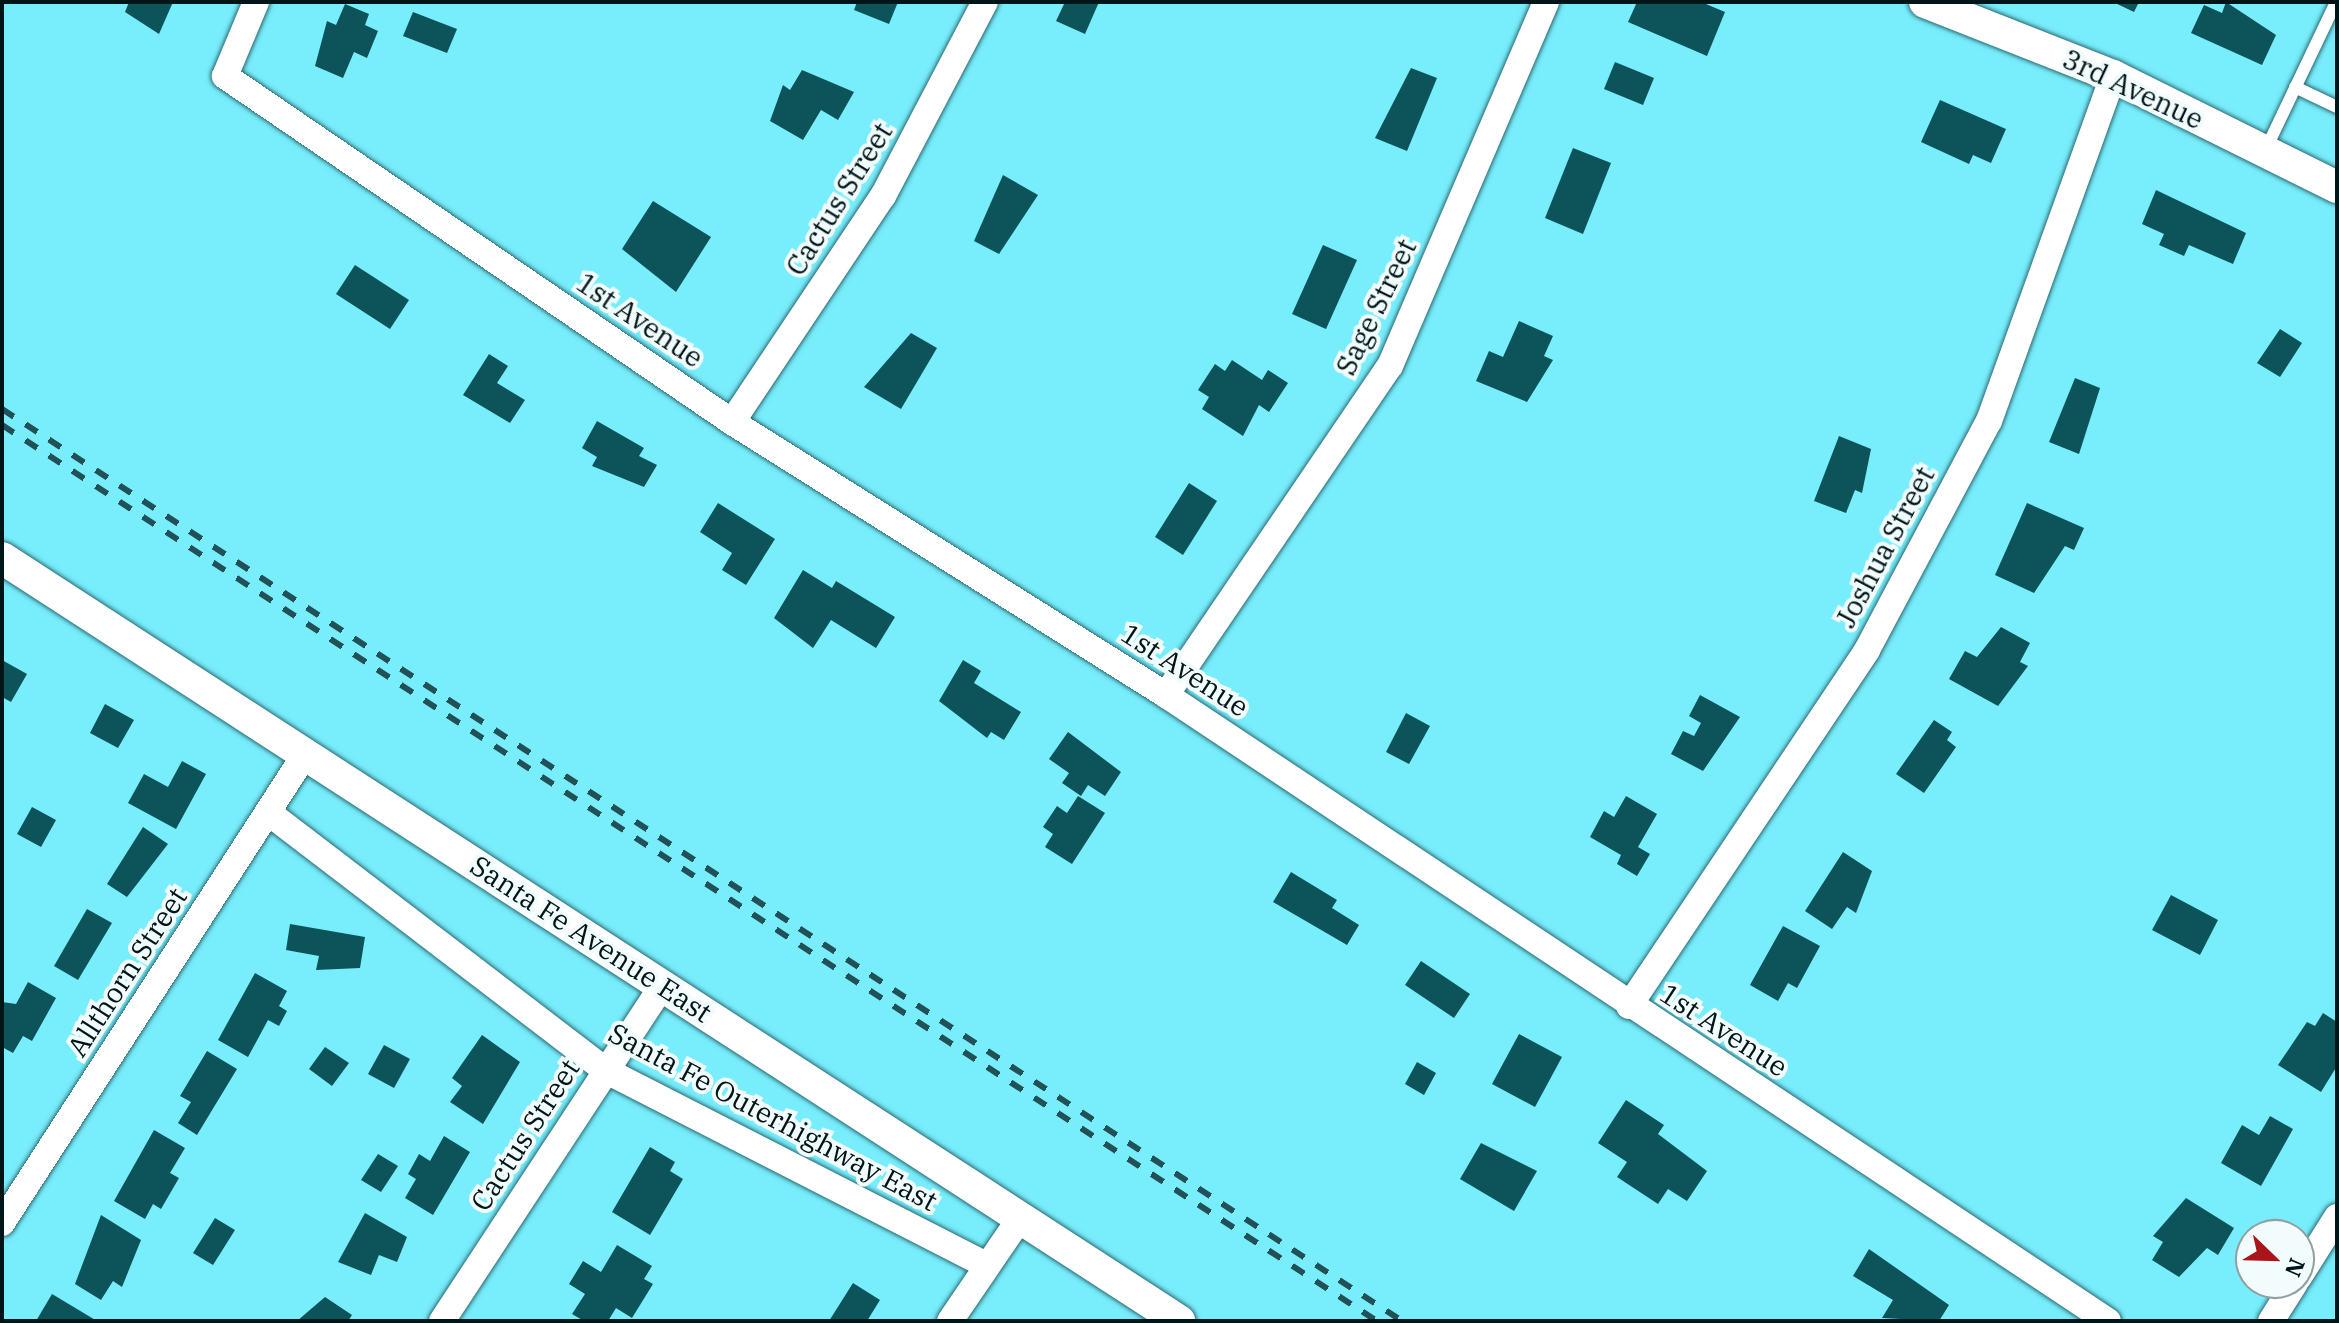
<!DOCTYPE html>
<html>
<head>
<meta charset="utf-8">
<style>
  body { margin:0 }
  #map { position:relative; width:2339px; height:1323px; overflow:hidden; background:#78edfc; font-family:"IBM Plex Serif",serif }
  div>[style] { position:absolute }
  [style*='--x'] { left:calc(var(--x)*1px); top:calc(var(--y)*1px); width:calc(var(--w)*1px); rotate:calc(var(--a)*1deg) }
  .building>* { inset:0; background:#0d535a }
  .roads { filter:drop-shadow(0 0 2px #2a6971) drop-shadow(0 0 2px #2a6971) }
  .service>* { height:12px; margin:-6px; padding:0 6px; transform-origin:6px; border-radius:6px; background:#fff }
  .minor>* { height:26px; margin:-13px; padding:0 13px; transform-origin:13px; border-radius:13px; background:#fff }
  .tertiary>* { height:32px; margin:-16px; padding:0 16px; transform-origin:16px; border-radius:16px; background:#fff }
  .rail>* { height:6px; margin-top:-3px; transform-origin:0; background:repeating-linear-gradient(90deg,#215056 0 14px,transparent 0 28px) }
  span { translate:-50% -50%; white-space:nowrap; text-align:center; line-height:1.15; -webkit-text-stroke:8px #f2fcfd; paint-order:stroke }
  .street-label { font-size:28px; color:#001518 }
  .frame { position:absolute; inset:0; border:4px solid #001518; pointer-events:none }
  .north { position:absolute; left:2235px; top:1219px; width:80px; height:80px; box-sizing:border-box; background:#f2fcfd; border:2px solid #91a0a1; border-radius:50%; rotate:113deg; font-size:22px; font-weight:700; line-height:32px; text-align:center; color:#001518 }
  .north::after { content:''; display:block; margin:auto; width:28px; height:36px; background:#a9151b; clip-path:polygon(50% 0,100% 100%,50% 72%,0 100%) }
</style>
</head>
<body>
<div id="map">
  <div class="building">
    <i style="clip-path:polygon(129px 2px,173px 2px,159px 34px,125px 12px)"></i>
    <i style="clip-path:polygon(857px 2px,898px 2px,889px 24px,854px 10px)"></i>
    <i style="clip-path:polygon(1065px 2px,1099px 2px,1085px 34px,1056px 21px)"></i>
    <i style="clip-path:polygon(1637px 2px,1701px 2px,1725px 12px,1707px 56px,1628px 22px)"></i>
    <i style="clip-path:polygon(2113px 2px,2139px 2px,2134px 12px)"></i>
    <i style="clip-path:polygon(2226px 2px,2276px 35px,2262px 65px,2191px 33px,2204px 5px,2222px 13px)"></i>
    <i style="clip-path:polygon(345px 4px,369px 14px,365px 25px,378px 31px,367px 58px,354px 52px,343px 78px,315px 66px,327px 21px,336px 25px)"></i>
    <i style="clip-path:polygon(413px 12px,457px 29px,447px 53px,403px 36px)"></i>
    <i style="clip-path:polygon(1615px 62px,1654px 78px,1643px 105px,1604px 89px)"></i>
    <i style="clip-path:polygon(1411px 68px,1437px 78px,1407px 151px,1375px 138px)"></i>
    <i style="clip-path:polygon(802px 70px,854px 92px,838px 120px,821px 110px,803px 140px,770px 121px,783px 85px,790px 90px)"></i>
    <i style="clip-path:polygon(1940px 100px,2006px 129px,1991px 163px,1973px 155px,1969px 164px,1921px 142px)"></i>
    <i style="clip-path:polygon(1573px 148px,1611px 163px,1583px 234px,1545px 218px)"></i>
    <i style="clip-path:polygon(1003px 175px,1038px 195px,999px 254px,974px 241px)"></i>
    <i style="clip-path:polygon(2156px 190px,2246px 233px,2233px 264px,2189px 245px,2184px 256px,2159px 245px,2164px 234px,2142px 224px)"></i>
    <i style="clip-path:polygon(653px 201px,711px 237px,676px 292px,622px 249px)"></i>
    <i style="clip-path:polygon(1323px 245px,1357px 260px,1326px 329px,1292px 314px)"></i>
    <i style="clip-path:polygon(355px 265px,409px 300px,390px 329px,336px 294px)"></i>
    <i style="clip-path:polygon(1519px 321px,1553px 336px,1544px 356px,1553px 360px,1527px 402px,1476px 381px,1489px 351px,1503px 357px)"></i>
    <i style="clip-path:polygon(2280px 329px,2302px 343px,2280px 377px,2257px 363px)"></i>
    <i style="clip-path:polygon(911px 333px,937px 348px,901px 409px,864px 387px)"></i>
    <i style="clip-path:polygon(489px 354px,508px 366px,497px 383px,525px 400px,510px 423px,463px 395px)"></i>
    <i style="clip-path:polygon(1232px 360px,1262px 380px,1268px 370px,1288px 383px,1269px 412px,1259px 405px,1243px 436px,1202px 409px,1209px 397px,1198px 390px,1215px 364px,1225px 371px)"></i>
    <i style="clip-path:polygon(2075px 378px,2100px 388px,2079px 454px,2049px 442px)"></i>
    <i style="clip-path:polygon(597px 421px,644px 448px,639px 456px,657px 465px,644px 487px,592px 466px,597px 457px,582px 448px)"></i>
    <i style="clip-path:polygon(1839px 436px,1871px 449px,1862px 493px,1855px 490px,1846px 513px,1814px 501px)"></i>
    <i style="clip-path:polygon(1189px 483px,1217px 501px,1183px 555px,1155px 537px)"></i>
    <i style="clip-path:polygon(718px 503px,775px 539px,746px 585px,722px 570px,732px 553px,700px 532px)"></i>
    <i style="clip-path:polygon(2027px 503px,2084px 528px,2074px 550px,2065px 546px,2034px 593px,1995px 575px)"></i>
    <i style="clip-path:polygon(803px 570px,832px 588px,836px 581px,895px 617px,876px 648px,831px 620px,813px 648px,774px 618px)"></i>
    <i style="clip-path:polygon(2001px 627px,2030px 643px,2020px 662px,2028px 666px,1998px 706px,1949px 679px,1965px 651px,1977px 657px)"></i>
    <i style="clip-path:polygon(2px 660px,27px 674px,11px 702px,2px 697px)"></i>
    <i style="clip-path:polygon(963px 660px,981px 671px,974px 683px,1021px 712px,1004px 740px,991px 732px,987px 738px,939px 701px)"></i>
    <i style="clip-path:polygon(1700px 695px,1740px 717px,1703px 771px,1671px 754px,1683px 731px,1694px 736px,1701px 723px,1689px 716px)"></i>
    <i style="clip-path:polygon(105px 704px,134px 720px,118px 748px,90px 733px)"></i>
    <i style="clip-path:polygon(1406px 713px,1430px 726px,1409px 764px,1386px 752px)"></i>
    <i style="clip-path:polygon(1934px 720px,1952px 732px,1947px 740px,1956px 747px,1924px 793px,1896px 774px)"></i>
    <i style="clip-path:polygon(1068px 732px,1121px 772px,1105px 796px,1088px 785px,1081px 796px,1062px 783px,1069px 773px,1049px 759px)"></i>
    <i style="clip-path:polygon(182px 761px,206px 774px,176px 829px,128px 803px,144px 774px,168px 787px)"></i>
    <i style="clip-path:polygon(1078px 796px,1105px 813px,1072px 864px,1045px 847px,1053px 834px,1043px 827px,1057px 806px,1067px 813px)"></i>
    <i style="clip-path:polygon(1626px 796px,1657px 814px,1638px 847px,1650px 854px,1637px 876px,1617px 864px,1621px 855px,1590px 837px,1604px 811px,1614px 817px)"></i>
    <i style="clip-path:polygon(32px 807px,56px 820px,41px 847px,17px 834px)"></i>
    <i style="clip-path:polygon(143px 827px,168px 844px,127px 897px,107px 884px)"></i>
    <i style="clip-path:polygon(1843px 852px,1872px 871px,1856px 913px,1847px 907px,1832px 929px,1805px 911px)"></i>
    <i style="clip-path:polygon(1291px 872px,1337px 900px,1332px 908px,1359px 925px,1347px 945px,1273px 902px)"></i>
    <i style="clip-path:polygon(2171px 895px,2218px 920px,2200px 955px,2152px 930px)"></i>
    <i style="clip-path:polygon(87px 909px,112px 923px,78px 980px,54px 966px)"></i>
    <i style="clip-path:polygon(290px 924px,365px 937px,360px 968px,316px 970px,319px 956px,286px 950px)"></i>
    <i style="clip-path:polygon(1783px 926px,1820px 946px,1797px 988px,1788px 983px,1778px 1001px,1750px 985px)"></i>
    <i style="clip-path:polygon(1421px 961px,1470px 994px,1454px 1018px,1405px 985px)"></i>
    <i style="clip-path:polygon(255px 973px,287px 991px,279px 1006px,287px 1011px,279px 1026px,268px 1020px,248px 1057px,218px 1040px)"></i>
    <i style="clip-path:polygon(28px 982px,56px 998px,32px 1041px,23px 1036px,13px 1053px,2px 1047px,2px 1002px,16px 1004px)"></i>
    <i style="clip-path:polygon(2323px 1013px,2337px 1022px,2337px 1066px,2321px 1092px,2278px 1065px,2307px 1022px,2315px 1026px)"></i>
    <i style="clip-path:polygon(1519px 1034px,1562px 1057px,1535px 1107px,1492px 1084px)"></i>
    <i style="clip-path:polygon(482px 1035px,520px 1062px,483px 1124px,450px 1102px,462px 1086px,452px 1078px)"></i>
    <i style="clip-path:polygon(384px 1045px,410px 1059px,394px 1088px,368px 1074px)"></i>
    <i style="clip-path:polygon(325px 1047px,349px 1063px,332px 1086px,309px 1069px)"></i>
    <i style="clip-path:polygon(207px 1051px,237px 1069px,197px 1135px,178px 1123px,191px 1102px,180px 1096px)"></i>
    <i style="clip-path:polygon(1417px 1062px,1436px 1073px,1424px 1095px,1405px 1084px)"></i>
    <i style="clip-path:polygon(1626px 1100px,1664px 1125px,1658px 1134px,1707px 1171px,1687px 1201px,1668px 1189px,1658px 1204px,1617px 1177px,1627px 1162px,1598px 1143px)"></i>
    <i style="clip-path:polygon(2270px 1116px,2293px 1129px,2261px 1186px,2221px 1163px,2242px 1125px,2259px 1135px)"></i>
    <i style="clip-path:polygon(154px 1130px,185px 1148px,170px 1173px,179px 1178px,161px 1209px,153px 1204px,145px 1219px,114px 1201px)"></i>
    <i style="clip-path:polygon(444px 1136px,470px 1152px,433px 1215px,405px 1198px,416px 1179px,408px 1174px,419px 1154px,430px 1161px)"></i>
    <i style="clip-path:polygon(1481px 1143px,1537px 1171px,1514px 1211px,1460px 1179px)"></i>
    <i style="clip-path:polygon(650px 1147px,675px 1162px,670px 1171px,683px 1179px,650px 1235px,612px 1212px)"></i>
    <i style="clip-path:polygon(378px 1154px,398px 1166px,381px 1192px,361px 1180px)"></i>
    <i style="clip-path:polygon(2186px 1198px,2234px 1228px,2218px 1255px,2207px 1248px,2179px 1277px,2152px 1260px,2163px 1242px,2153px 1236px)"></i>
    <i style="clip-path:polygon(365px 1213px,407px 1237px,397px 1262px,379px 1255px,371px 1275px,338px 1262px)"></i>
    <i style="clip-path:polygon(101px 1215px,141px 1240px,122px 1287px,113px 1281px,101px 1300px,75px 1284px)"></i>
    <i style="clip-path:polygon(215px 1218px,235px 1230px,213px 1265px,193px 1253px)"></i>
    <i style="clip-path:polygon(617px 1245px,652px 1266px,644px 1279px,653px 1284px,632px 1318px,616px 1308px,608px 1321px,584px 1321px,572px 1314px,585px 1294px,569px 1284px,583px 1261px,601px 1272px)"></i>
    <i style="clip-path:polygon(1869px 1249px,1949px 1305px,1939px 1321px,1882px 1318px,1893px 1300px,1853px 1276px)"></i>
    <i style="clip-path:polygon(853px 1283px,880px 1300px,867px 1321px,829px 1321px)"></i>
    <i style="clip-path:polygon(52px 1294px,97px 1321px,36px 1321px)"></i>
    <i style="clip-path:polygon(325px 1297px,352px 1315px,348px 1321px,297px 1321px)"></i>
  </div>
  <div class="roads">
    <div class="service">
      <i style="--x:2295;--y:87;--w:47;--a:25.5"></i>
      <i style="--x:2265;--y:151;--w:165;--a:-64.5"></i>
    </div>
    <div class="minor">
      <i style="--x:256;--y:2;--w:80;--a:112.7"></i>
      <i style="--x:225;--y:76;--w:614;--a:34.31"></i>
      <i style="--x:732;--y:422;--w:513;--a:32.17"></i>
      <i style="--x:1166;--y:695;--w:1131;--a:33.61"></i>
      <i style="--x:732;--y:422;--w:272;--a:-56.3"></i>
      <i style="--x:883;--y:196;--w:219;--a:-62.3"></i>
      <i style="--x:1166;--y:695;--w:398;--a:-55.8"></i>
      <i style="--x:1390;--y:366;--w:396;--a:-66.8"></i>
      <i style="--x:269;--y:813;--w:423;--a:37.4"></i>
      <i style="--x:605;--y:1070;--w:428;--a:27.1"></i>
      <i style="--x:1629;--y:1006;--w:428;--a:-56.2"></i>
      <i style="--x:1867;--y:650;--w:259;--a:-62"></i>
      <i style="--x:1989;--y:421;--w:367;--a:-70.2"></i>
      <i style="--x:2;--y:1223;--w:556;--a:-57.11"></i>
      <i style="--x:2299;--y:1277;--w:71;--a:-57.7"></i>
      <i style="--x:442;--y:1321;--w:403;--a:-56.7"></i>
      <i style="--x:950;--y:1321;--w:126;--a:-55.7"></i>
      <i style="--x:2271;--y:1321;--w:45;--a:-57.7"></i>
    </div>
    <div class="tertiary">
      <i style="--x:1925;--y:2;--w:202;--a:21.5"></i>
      <i style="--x:2113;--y:76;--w:250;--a:26.4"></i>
      <i style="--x:2;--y:558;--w:1403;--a:32.95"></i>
    </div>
  </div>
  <div class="rail">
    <i style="--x:2;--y:409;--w:1671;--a:33.08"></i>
    <i style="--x:2;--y:425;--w:1641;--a:33.09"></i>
  </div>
  <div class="street-label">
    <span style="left:2133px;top:89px;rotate:25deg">3rd Avenue</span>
    <span style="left:839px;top:199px;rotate:-58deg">Cactus Street</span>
    <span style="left:1376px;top:307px;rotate:-64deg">Sage Street</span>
    <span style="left:640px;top:320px;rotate:34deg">1st Avenue</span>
    <span style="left:1885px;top:547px;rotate:-62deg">Joshua Street</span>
    <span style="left:1185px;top:670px;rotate:33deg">1st Avenue</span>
    <span style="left:591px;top:939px;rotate:33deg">Santa Fe Avenue East</span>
    <span style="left:127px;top:972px;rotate:-57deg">Allthorn Street</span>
    <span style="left:1724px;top:1030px;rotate:33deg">1st Avenue</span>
    <span style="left:773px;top:1117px;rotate:28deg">Santa Fe Outerhighway East</span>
    <span style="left:525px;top:1135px;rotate:-57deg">Cactus Street</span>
  </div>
  <div class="frame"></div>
  <div class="north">N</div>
</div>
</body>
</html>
